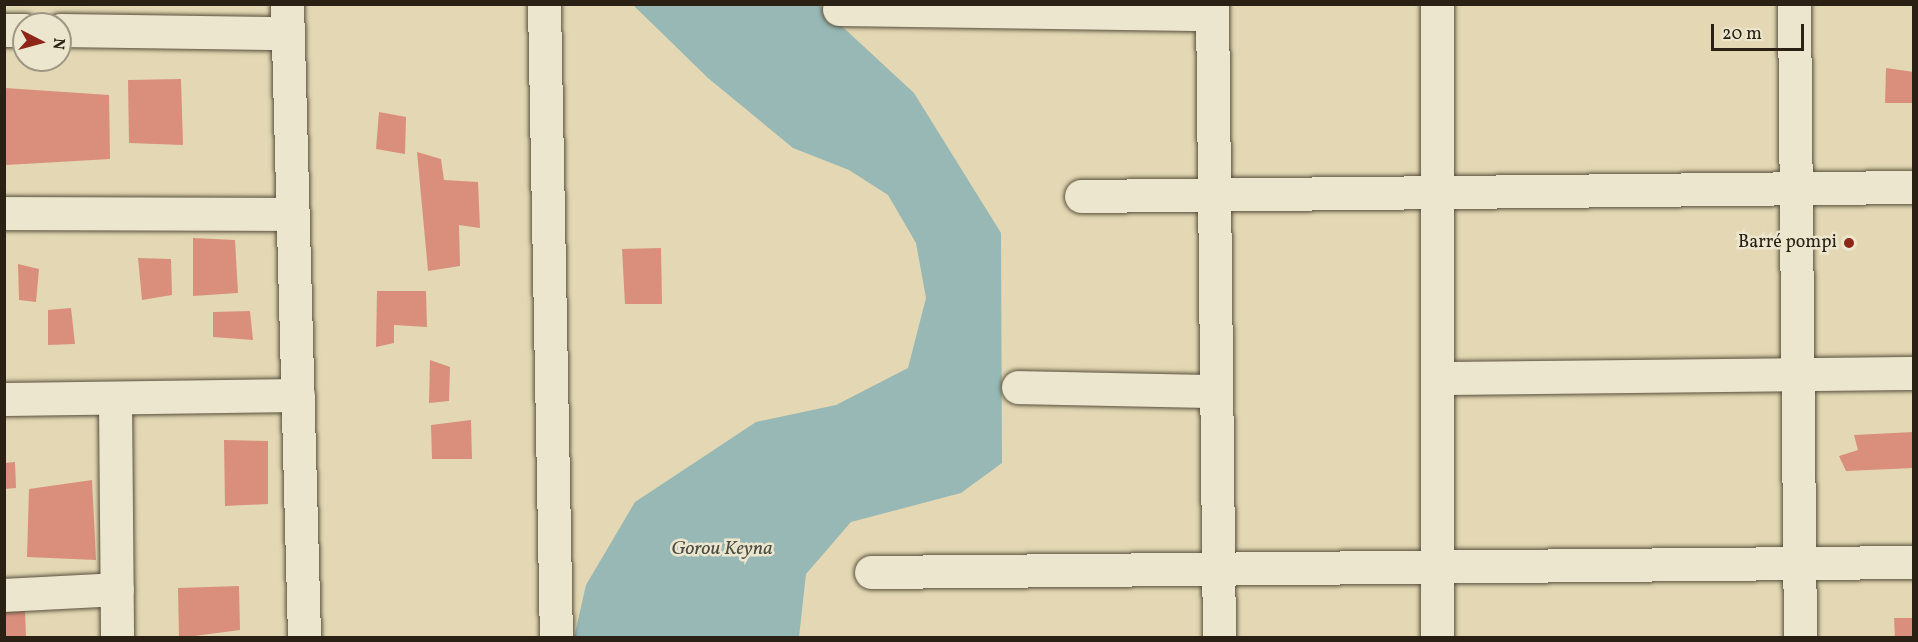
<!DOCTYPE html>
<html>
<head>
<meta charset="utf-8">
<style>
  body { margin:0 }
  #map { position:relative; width:1918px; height:642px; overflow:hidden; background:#e3d8b3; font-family:Vollkorn,serif }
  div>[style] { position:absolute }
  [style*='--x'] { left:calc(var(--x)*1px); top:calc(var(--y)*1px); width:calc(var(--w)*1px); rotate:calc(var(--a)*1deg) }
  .water>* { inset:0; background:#97b8b5 }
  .building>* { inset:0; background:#d98f7c }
  .roads { filter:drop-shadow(0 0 2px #584f3c) drop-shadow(0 0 2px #584f3c) }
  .minor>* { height:33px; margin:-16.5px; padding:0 16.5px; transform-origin:16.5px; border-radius:16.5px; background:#ede6ce }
  .dots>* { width:16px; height:16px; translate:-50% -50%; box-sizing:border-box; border:3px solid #ede6ce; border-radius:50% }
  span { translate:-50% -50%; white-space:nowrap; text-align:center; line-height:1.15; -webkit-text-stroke:5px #ede6ce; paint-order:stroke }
  .poi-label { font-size:18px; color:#2a2114 }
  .right { translate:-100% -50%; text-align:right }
  .water-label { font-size:20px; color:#4b4e44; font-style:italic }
  .frame { position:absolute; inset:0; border:6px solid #2a2114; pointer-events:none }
  .north { position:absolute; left:12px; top:12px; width:60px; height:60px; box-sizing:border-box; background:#ede6ce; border:2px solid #9f9784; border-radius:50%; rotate:96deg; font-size:16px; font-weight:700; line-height:24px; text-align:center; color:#2a2114 }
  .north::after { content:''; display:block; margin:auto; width:21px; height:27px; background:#8f2418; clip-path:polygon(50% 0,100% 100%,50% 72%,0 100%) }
  .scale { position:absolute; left:1711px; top:24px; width:93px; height:27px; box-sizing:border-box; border:3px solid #2a2114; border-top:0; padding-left:8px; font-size:18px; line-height:21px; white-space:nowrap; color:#2a2114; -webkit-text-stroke:4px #ede6ce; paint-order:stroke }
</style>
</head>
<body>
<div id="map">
  <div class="water">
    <i style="clip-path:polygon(633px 5px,819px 5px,914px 93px,1001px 233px,1002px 463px,961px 493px,851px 522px,806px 574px,799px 637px,574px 638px,586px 585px,635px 502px,756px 422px,836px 405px,908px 368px,926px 298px,916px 243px,888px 195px,849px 170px,793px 148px,708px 78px)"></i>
  </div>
  <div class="building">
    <i style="clip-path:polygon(1886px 68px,1914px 72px,1914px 103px,1885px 103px)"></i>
    <i style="clip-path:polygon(181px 79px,183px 145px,129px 143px,128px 80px)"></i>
    <i style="clip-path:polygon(5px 88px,109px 95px,110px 159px,6px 165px)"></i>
    <i style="clip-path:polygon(379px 112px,406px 117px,405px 154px,376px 149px)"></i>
    <i style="clip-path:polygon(417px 152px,441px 159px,444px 180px,478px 182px,480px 228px,459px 225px,460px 266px,428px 271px)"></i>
    <i style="clip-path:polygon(193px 238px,235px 240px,238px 293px,193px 296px)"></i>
    <i style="clip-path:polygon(661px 248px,662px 304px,625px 304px,622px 249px)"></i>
    <i style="clip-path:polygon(138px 258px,171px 259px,172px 295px,142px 300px)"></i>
    <i style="clip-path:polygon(18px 264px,39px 269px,36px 302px,19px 300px)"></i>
    <i style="clip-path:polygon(377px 291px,426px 291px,427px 327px,394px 325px,394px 343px,376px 347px)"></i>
    <i style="clip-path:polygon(71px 308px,75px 344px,48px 345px,48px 310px)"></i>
    <i style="clip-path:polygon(250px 311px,253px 340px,213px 337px,213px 312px)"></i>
    <i style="clip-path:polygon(430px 360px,450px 367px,449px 401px,429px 403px)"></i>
    <i style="clip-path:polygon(471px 420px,472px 459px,432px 459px,431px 425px)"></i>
    <i style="clip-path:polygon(1914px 432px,1914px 468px,1846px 471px,1839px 456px,1858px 450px,1854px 435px)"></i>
    <i style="clip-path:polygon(224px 440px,268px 441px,268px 504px,225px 506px)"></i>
    <i style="clip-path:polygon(15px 462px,16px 488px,4px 489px,4px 463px)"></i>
    <i style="clip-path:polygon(92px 480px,96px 560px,27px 557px,29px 489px)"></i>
    <i style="clip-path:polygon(239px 586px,240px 630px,179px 638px,178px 588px)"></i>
    <i style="clip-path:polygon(25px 610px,26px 638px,4px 638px,4px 612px)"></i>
    <i style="clip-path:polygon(1894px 618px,1914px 618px,1914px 638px,1895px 638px)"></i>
  </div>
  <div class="roads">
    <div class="minor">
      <i style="--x:287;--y:4;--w:634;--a:88.46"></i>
      <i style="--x:544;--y:4;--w:634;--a:88.92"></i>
      <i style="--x:1212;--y:4;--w:634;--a:89.37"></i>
      <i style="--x:1437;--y:4;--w:634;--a:90"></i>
      <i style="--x:1794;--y:4;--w:634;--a:89.46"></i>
      <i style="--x:839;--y:9;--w:373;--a:0.8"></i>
      <i style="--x:4;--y:30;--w:20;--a:0"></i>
      <i style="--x:60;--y:30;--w:227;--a:0.8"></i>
      <i style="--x:1081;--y:196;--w:833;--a:-0.62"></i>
      <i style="--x:4;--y:213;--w:288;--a:0.2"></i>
      <i style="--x:1441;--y:378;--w:473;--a:-0.6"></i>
      <i style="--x:1018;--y:387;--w:198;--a:1.2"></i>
      <i style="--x:4;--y:399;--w:294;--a:-0.8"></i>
      <i style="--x:115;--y:401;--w:237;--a:89.5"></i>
      <i style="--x:871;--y:572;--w:1043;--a:-0.55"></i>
      <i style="--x:4;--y:595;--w:113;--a:-3"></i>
    </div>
  </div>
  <div class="dots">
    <i style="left:1849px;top:243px;background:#8f2418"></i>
  </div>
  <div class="poi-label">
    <span class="right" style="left:1837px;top:243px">Barré pompi</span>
  </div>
  <div class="water-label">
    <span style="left:722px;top:549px">Gorou Keyna</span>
  </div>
  <div class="frame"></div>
  <div class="north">N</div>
  <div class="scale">20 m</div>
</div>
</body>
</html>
